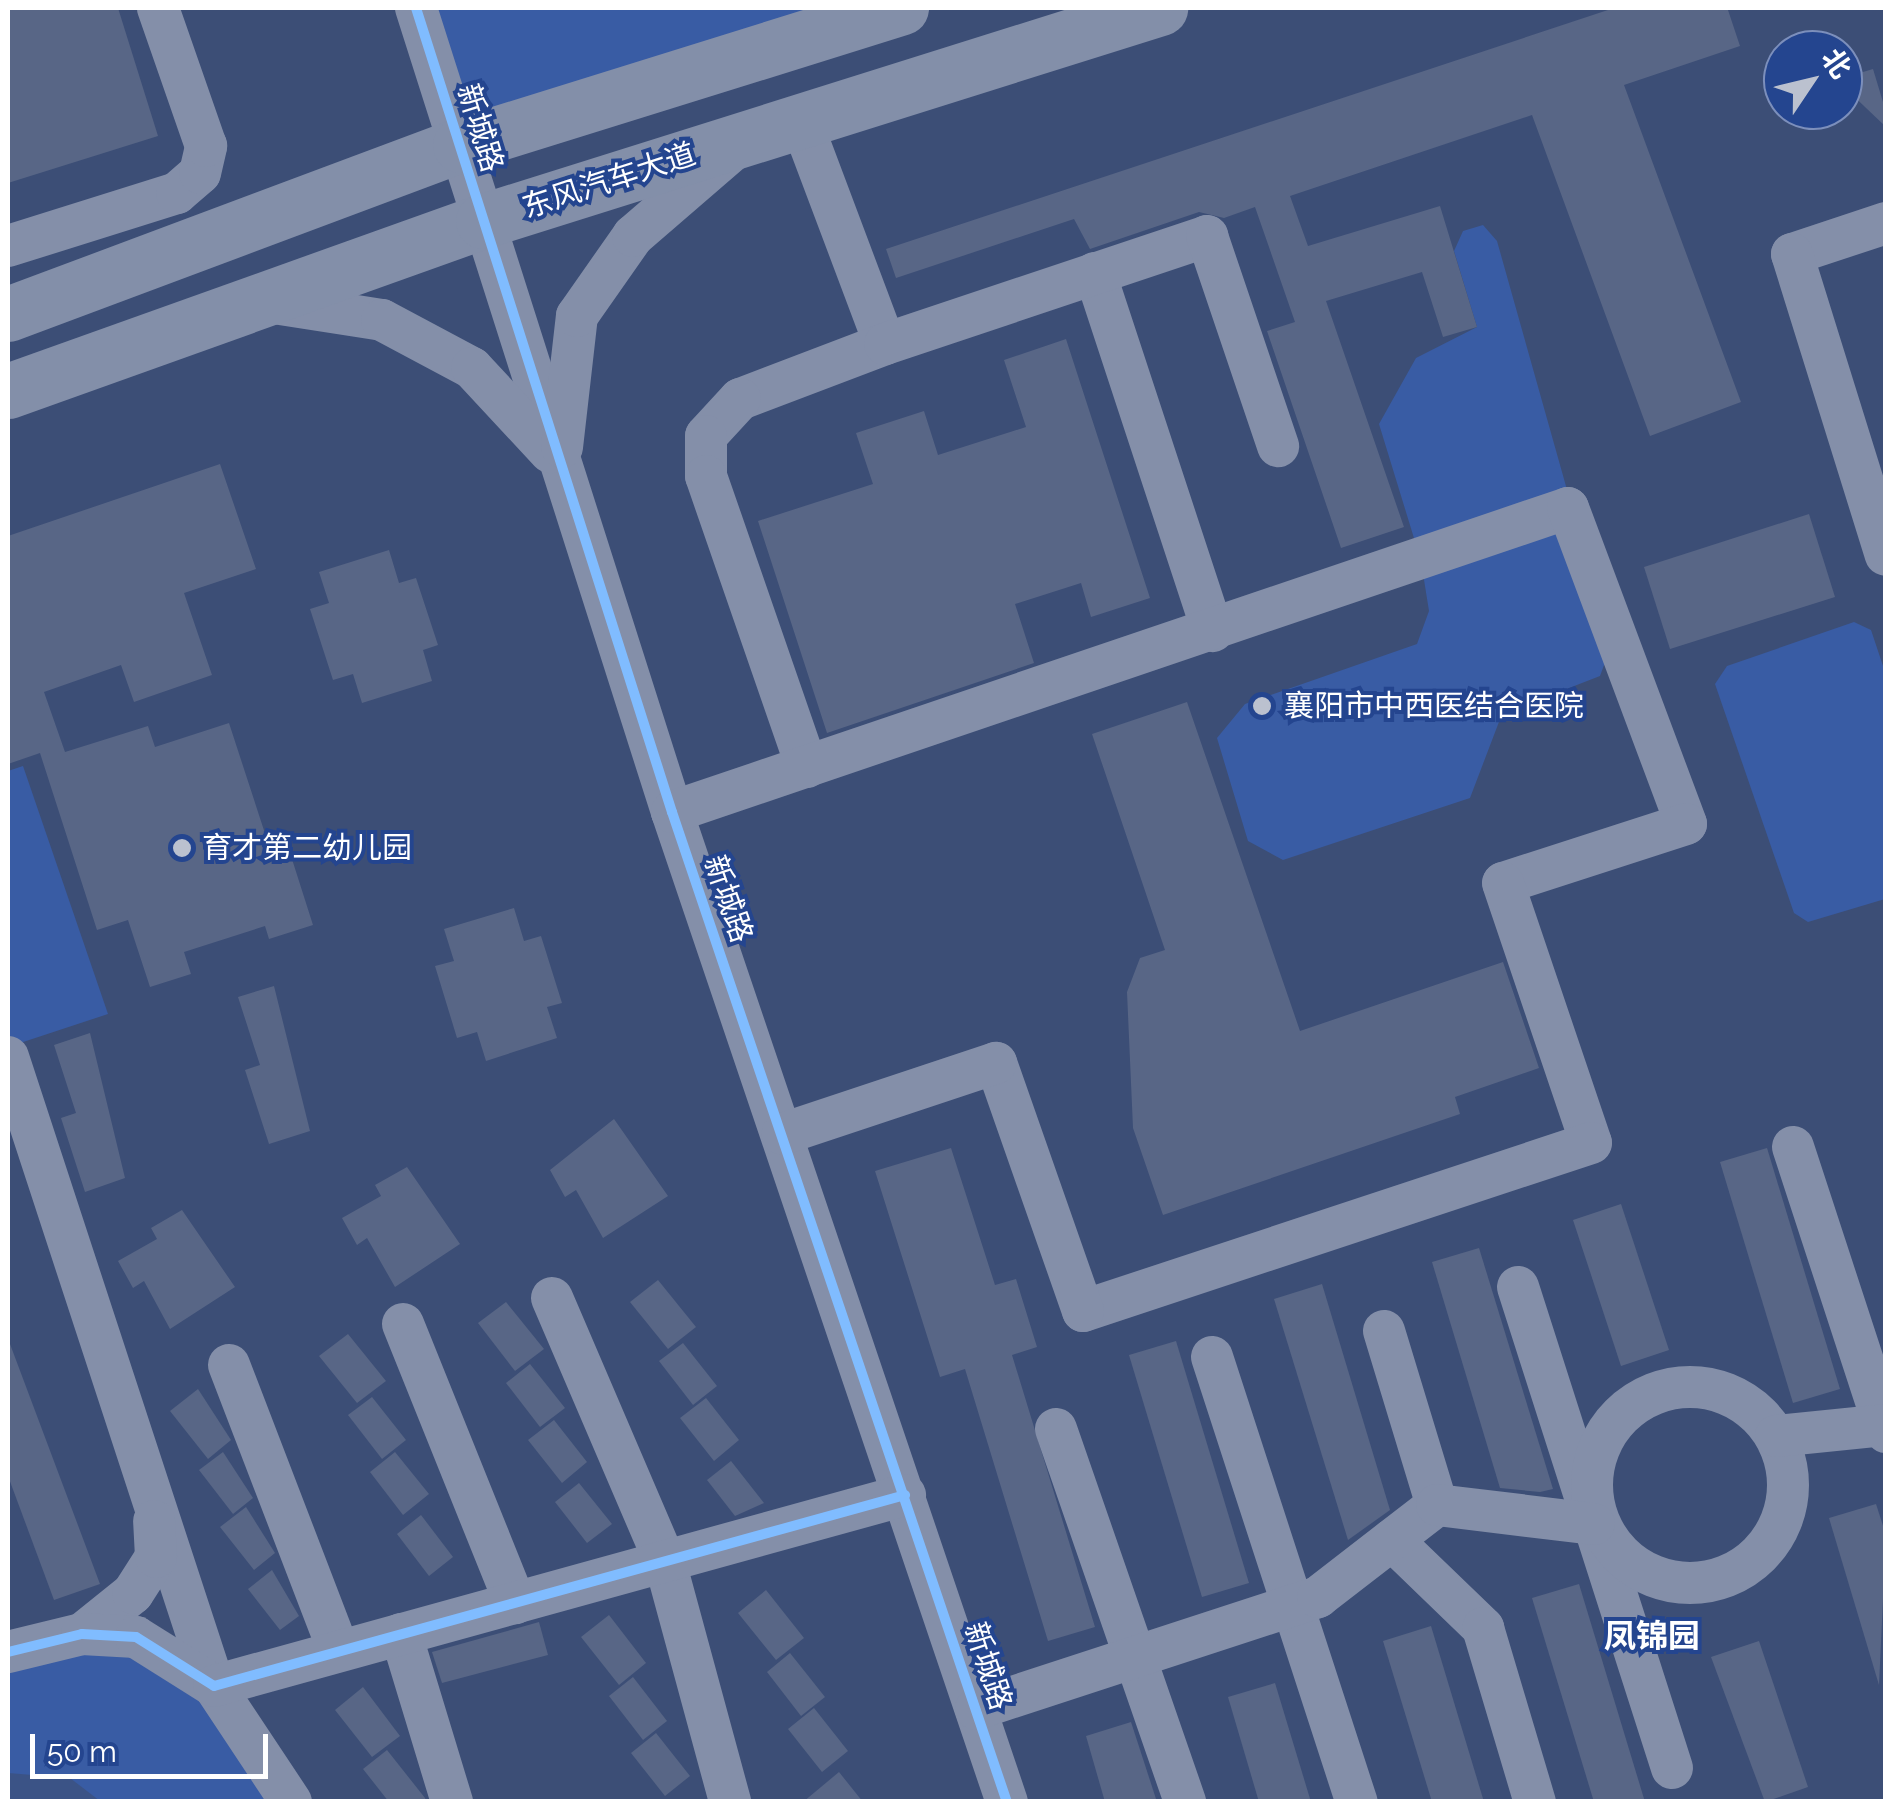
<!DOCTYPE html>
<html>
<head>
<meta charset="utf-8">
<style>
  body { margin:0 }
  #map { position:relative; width:1893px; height:1809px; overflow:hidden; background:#3c4e76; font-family:Raleway,"Noto Sans SC",sans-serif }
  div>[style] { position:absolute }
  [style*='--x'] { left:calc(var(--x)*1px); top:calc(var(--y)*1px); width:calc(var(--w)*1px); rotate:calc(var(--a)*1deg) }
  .green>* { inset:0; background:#395ca4 }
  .water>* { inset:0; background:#3b5386 }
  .building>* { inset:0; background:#586686 }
  .minor>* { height:42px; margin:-21px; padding:0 21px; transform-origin:21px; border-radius:21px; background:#848fa9 }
  .minor>.ring { margin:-21px; padding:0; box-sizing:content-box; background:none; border:42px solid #848fa9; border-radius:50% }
  .major>* { height:55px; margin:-27.5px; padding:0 27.5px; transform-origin:27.5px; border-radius:27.5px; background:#838fa9 }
  .cycleway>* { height:10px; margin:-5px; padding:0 5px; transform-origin:5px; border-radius:5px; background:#80bcff }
  .dots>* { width:28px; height:28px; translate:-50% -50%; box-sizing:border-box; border:5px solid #24458f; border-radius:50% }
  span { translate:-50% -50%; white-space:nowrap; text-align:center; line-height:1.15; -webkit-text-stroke:8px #24458f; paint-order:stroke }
  .street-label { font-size:30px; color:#fff }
  .poi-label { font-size:30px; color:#fff }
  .left { translate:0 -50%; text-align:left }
  .neighbourhood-label { font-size:32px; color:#fff; font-weight:700 }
  .frame { position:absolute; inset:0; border:10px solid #fff; pointer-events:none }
  .north { position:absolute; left:1763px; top:30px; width:100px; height:100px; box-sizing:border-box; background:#24458f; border:2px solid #7c8fbc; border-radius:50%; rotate:55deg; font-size:28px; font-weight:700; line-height:40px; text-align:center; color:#fff }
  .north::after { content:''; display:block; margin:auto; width:35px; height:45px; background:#bbc1cf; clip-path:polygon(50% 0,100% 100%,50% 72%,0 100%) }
  .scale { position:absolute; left:30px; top:1734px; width:238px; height:45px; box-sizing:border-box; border:5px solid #fff; border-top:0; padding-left:12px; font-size:30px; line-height:35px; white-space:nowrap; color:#fff; -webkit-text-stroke:8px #24458f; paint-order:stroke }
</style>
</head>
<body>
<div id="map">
  <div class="green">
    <i style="clip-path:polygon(416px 8px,901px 8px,460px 145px)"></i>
    <i style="clip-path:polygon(1483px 225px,1497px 241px,1611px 646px,1600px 676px,1502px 714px,1470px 798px,1283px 860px,1248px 841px,1217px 738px,1245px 704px,1417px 644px,1429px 611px,1421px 561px,1379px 424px,1416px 358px,1477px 327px,1454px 251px,1463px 231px)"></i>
    <i style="clip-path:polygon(1854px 622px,1871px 630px,1885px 672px,1885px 899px,1808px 922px,1794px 913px,1715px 684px,1727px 666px)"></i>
    <i style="clip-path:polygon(23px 766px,108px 1014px,8px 1047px,8px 771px)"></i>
    <i style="clip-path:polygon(82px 1634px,214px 1686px,291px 1801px,8px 1801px,8px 1652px)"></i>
  </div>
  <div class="water">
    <i style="clip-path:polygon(8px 1773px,70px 1778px,100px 1801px,8px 1801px)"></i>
  </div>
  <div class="building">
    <i style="clip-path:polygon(8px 8px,118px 8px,158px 136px,8px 183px)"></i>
    <i style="clip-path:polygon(1614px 8px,1728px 10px,1740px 46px,1624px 85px,1741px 402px,1650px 436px,1532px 115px,1290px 196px,1308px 246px,1440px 206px,1477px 327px,1443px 337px,1422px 272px,1326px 301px,1404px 527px,1341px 548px,1267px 331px,1295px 322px,1255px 207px,1224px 218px,1199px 212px,1090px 249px,1074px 219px,896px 278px,886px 249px)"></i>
    <i style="clip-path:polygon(1873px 69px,1886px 112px,1886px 127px,1843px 86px,1843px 78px)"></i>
    <i style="clip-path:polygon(1066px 339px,1150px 598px,1091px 617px,1081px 583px,1015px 604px,1034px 663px,827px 733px,758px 521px,873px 484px,856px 433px,924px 411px,938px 455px,1026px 427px,1004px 360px)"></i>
    <i style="clip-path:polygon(220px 464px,256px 569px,184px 593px,212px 675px,134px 702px,121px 665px,44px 692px,65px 752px,148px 726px,155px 747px,229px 723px,274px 861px,291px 856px,313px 925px,269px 939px,265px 926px,184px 952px,191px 974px,150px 987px,128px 920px,97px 930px,40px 753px,8px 764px,8px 536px)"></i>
    <i style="clip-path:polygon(1809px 514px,1835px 597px,1670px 649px,1644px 567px)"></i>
    <i style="clip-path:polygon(389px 550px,399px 583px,416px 578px,438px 645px,423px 650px,432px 681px,362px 703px,353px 674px,333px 680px,310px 609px,329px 603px,319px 572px)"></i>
    <i style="clip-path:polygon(1187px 702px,1300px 1031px,1503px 962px,1539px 1068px,1455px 1097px,1460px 1114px,1163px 1215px,1133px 1128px,1127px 992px,1140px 958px,1165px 950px,1092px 734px)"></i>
    <i style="clip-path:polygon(514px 908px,524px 941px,541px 936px,562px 1003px,547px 1007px,557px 1038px,486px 1061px,477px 1032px,457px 1038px,435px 966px,454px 961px,444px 929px)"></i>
    <i style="clip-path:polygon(274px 986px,310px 1131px,269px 1144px,245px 1070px,260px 1065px,238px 997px)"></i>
    <i style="clip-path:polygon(90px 1033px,125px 1178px,85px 1192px,61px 1118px,76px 1113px,54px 1045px)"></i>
    <i style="clip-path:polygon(614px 1119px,668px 1196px,603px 1238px,576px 1190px,565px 1197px,550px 1170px)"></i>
    <i style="clip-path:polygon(951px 1148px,995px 1285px,1016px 1279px,1037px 1347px,1012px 1355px,1095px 1627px,1048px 1641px,965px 1369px,940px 1377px,875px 1171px)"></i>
    <i style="clip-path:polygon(1767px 1148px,1840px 1389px,1793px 1403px,1720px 1162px)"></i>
    <i style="clip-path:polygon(407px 1167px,460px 1244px,395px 1287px,367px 1238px,357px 1245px,342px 1218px,381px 1196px,375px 1185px)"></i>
    <i style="clip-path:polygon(1621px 1204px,1669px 1350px,1621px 1366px,1573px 1220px)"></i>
    <i style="clip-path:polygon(182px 1210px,235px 1287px,170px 1329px,144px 1281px,133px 1288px,118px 1261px,157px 1239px,151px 1228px)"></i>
    <i style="clip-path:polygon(1479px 1248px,1553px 1489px,1540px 1492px,1500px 1488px,1432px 1262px)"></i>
    <i style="clip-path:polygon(658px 1280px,696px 1327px,668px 1349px,630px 1302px)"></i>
    <i style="clip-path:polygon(1322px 1284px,1390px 1510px,1348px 1540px,1274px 1299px)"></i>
    <i style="clip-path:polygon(506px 1302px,544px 1349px,515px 1371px,478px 1323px)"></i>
    <i style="clip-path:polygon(348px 1334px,386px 1381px,357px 1403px,319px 1356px)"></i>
    <i style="clip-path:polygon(1176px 1341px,1249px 1583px,1202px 1597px,1129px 1355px)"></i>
    <i style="clip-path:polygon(683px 1343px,717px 1386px,693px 1405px,659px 1361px)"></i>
    <i style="clip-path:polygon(10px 1344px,100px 1584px,54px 1600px,8px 1476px)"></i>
    <i style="clip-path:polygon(530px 1364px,565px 1408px,540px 1427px,506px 1383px)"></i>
    <i style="clip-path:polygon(198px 1389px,231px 1440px,208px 1459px,170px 1411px)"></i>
    <i style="clip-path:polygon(372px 1397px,406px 1440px,382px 1459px,348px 1415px)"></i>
    <i style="clip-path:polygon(706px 1398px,739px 1440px,714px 1461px,680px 1418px)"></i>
    <i style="clip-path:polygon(554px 1420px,587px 1462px,562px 1483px,528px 1440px)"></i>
    <i style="clip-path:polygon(223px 1452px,253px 1498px,233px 1514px,199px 1470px)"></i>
    <i style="clip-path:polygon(395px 1452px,429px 1494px,403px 1515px,370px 1472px)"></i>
    <i style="clip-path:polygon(731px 1461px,764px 1503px,735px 1516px,707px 1480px)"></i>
    <i style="clip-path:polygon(579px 1483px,612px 1524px,587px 1543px,555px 1502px)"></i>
    <i style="clip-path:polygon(1876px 1504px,1886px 1535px,1879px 1685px,1829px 1518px)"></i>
    <i style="clip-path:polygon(246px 1507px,275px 1553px,254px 1570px,220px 1527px)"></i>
    <i style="clip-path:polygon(421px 1515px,453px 1557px,429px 1576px,397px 1534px)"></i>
    <i style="clip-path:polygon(272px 1570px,299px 1616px,280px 1630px,248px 1589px)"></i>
    <i style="clip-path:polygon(1579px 1584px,1645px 1802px,1594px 1802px,1532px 1598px)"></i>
    <i style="clip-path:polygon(766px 1590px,804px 1638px,776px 1660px,738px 1613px)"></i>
    <i style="clip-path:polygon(609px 1615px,646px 1663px,619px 1685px,581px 1637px)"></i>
    <i style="clip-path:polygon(539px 1622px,548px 1655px,442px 1683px,432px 1652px)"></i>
    <i style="clip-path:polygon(1431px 1626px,1484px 1802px,1432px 1802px,1383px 1641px)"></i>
    <i style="clip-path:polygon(1759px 1641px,1808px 1787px,1765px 1802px,1711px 1657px)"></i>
    <i style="clip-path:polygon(790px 1653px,825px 1697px,801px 1716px,767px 1672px)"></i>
    <i style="clip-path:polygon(633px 1677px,667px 1721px,643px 1740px,609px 1696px)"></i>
    <i style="clip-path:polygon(1275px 1683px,1311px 1802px,1259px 1802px,1228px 1697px)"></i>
    <i style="clip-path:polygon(363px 1687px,400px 1736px,372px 1757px,335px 1710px)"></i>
    <i style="clip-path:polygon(814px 1708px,848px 1751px,822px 1772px,788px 1729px)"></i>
    <i style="clip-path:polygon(1131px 1722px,1157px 1802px,1105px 1802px,1086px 1736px)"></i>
    <i style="clip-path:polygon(656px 1733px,690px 1776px,665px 1796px,631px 1753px)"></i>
    <i style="clip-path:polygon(387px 1750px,425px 1798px,426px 1802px,389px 1802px,363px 1769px)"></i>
    <i style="clip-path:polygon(839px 1772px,863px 1802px,803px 1802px)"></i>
  </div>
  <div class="minor">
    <i style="--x:416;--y:8;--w:844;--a:72.34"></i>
    <i style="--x:672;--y:812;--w:1045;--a:71.31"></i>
    <i style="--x:801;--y:121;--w:238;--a:69.4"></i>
    <i style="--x:885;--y:344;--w:155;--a:159.2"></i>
    <i style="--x:740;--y:399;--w:50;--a:132.6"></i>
    <i style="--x:706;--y:436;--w:40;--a:90"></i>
    <i style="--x:706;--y:476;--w:308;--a:70.9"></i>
    <i style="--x:1886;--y:223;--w:99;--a:161.7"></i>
    <i style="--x:1792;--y:254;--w:315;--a:72.7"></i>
    <i style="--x:8;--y:246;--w:177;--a:-17.4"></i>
    <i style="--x:177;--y:193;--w:30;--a:-41"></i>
    <i style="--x:200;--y:173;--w:28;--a:-77"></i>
    <i style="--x:206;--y:146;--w:146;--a:-109.2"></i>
    <i style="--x:1095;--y:273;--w:377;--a:71.8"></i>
    <i style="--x:261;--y:301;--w:122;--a:8.9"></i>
    <i style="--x:382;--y:320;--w:102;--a:28.1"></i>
    <i style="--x:472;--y:368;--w:115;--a:47.1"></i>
    <i style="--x:885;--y:344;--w:340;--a:-18.5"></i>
    <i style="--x:1207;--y:236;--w:222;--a:71.3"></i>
    <i style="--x:562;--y:447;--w:132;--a:-83.5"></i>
    <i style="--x:577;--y:316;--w:98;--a:-55"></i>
    <i style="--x:633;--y:236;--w:135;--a:-40.8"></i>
    <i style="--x:672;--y:812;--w:946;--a:-18.74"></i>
    <i style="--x:1568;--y:508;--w:337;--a:69.5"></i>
    <i style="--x:1686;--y:824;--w:192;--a:162.1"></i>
    <i style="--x:1503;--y:883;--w:274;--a:71.3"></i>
    <i style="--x:1591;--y:1143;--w:535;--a:161.7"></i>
    <i style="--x:1083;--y:1311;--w:263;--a:-109.3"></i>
    <i style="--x:996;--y:1063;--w:225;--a:161.6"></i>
    <i style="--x:8;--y:1057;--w:662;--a:71.87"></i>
    <i style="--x:214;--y:1686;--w:139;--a:56.4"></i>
    <i style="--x:1793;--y:1147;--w:300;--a:71.9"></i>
    <i style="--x:1518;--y:1287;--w:505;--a:72.25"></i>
    <i style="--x:552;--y:1298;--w:287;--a:66.8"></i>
    <i style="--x:665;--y:1562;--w:249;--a:74.8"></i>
    <i style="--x:403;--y:1324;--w:301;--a:68.1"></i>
    <i style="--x:1384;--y:1331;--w:182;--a:73.1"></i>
    <i style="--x:1212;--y:1357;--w:468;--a:72"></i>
    <i style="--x:229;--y:1365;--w:306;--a:69"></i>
    <i class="ring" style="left:1592px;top:1387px;width:154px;height:154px"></i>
    <i style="--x:1056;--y:1429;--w:395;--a:70.9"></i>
    <i style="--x:1776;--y:1436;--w:111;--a:-5.7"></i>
    <i style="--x:1392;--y:1540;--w:127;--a:44"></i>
    <i style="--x:1483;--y:1628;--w:182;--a:73.4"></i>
    <i style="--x:82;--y:1634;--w:65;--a:-38.8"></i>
    <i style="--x:133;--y:1593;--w:43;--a:-57.4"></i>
    <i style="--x:156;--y:1557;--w:36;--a:-93"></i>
    <i style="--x:401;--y:1634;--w:176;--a:73.1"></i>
    <i style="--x:8;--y:1652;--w:76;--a:-13.7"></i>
    <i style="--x:82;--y:1634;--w:54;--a:3.2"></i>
    <i style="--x:136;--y:1637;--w:92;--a:32.1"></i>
    <i style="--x:214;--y:1686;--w:717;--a:-15.45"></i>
    <i style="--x:976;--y:1709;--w:360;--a:-18.1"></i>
    <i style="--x:1318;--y:1597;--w:150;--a:-37.7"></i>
    <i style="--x:1437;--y:1505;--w:158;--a:6.9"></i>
  </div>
  <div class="major">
    <i style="--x:8;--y:314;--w:483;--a:-20.5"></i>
    <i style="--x:460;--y:145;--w:462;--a:-17.3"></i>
    <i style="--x:8;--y:391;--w:505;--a:-19.69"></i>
    <i style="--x:483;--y:221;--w:710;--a:-17.46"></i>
  </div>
  <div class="cycleway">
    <i style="--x:416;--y:8;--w:844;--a:72.34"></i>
    <i style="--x:672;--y:812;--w:1045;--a:71.31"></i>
    <i style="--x:8;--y:1652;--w:76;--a:-13.7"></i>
    <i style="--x:82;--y:1634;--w:54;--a:3.2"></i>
    <i style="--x:136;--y:1637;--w:92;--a:32.1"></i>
    <i style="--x:214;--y:1686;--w:717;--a:-15.45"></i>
  </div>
  <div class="dots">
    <i style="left:1262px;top:706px;background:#bbc1cf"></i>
    <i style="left:182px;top:848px;background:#bbc1cf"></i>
  </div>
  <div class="street-label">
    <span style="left:480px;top:128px;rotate:73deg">新城路</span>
    <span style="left:609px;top:181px;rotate:-18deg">东风汽车大道</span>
    <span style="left:728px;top:899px;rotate:71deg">新城路</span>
    <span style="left:988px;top:1666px;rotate:72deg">新城路</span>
  </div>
  <div class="poi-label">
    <span class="left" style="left:1284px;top:706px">襄阳市中西医结合医院</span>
    <span class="left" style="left:202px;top:848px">育才第二幼儿园</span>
  </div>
  <div class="neighbourhood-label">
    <span style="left:1652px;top:1636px">凤锦园</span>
  </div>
  <div class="frame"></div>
  <div class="north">北</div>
  <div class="scale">50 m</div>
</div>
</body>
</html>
